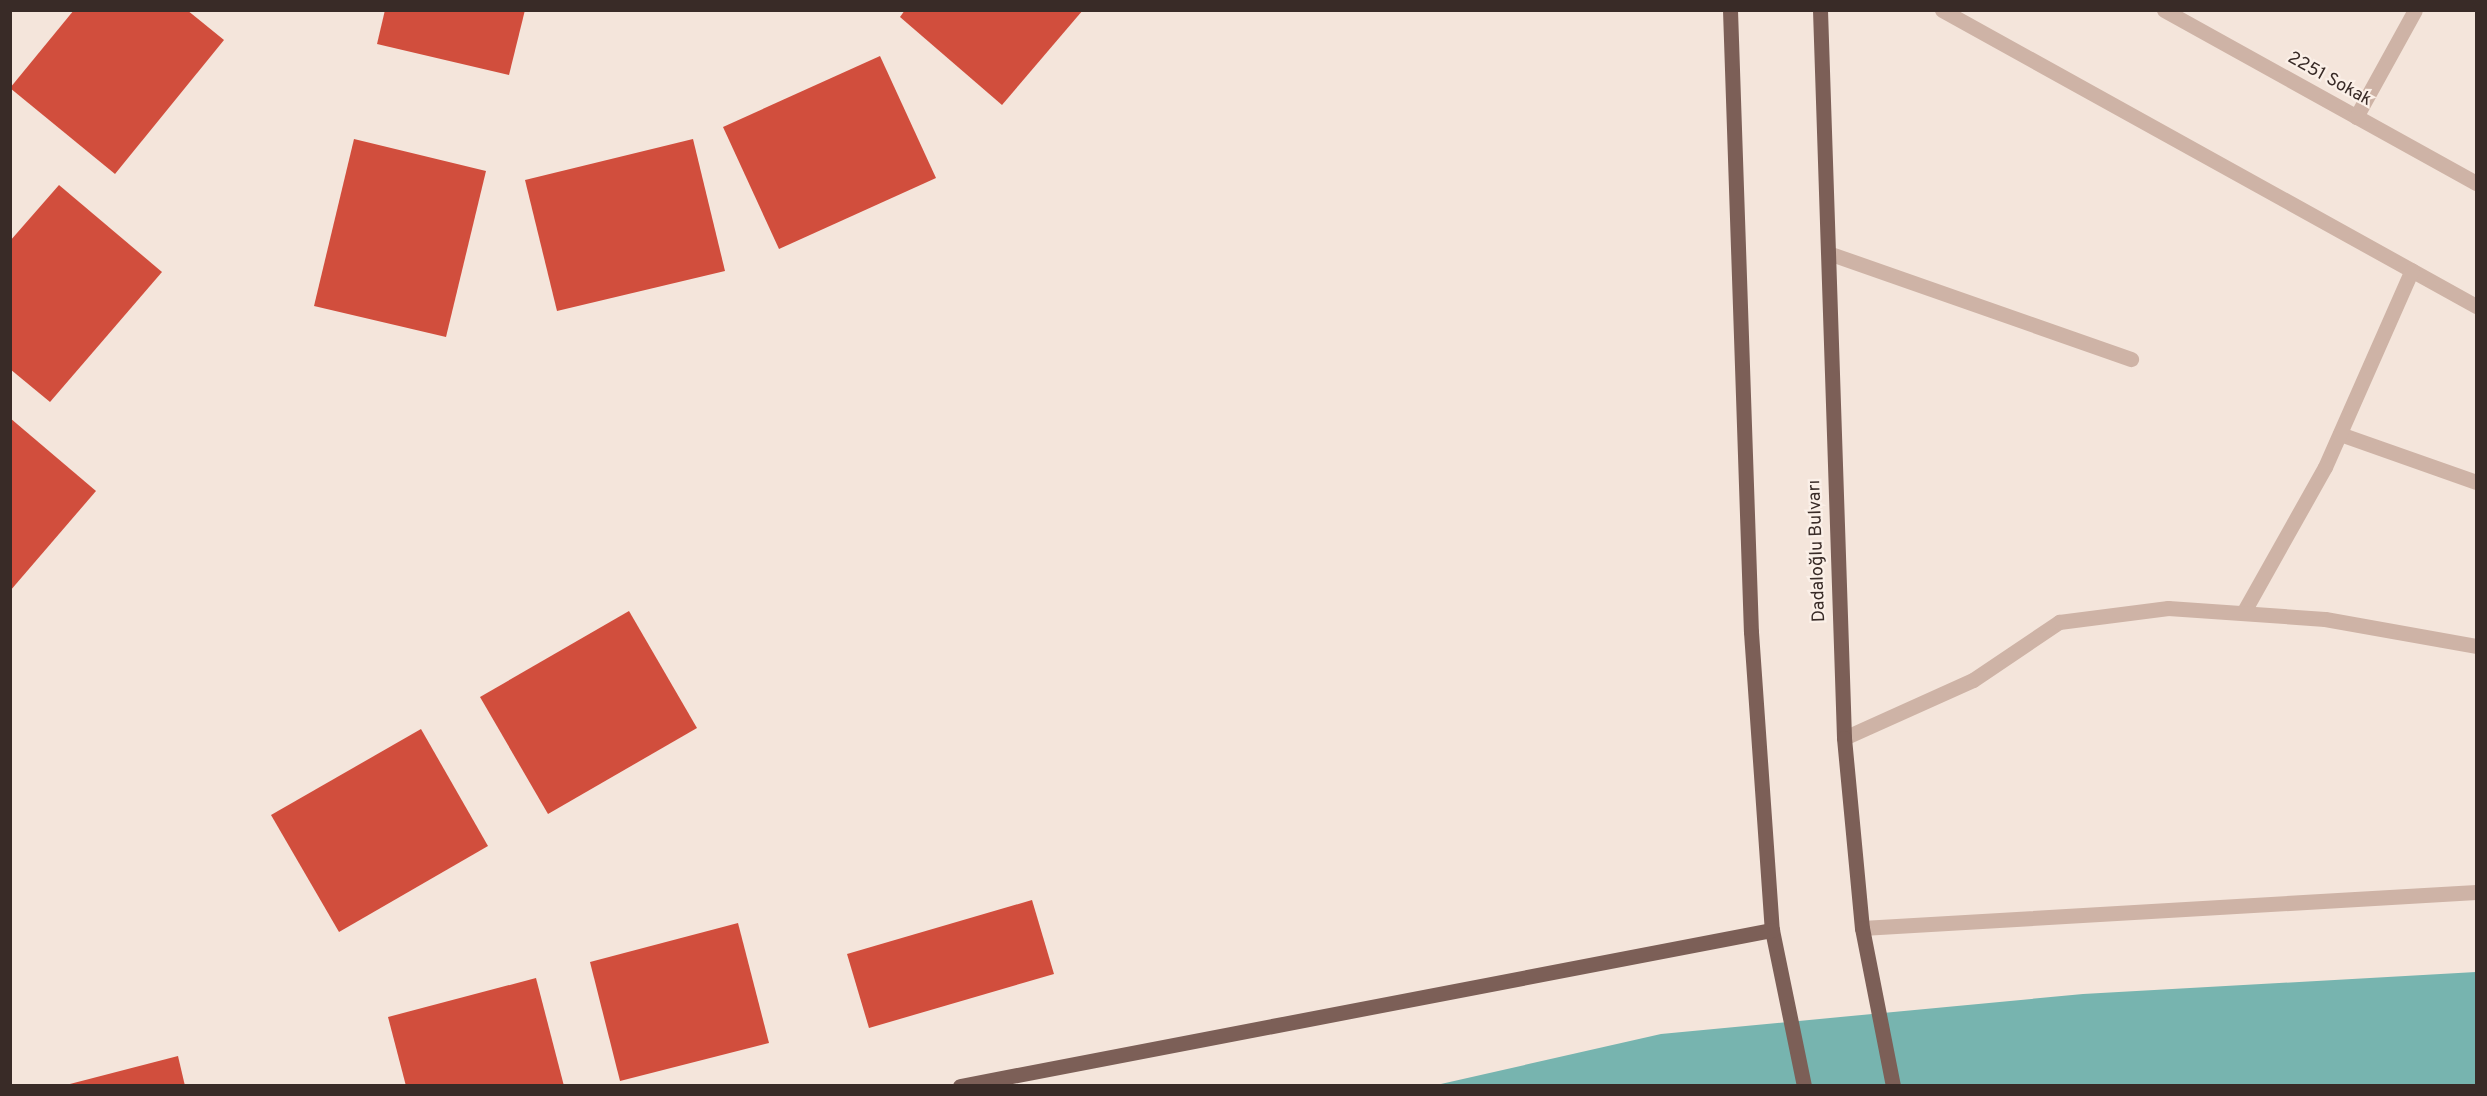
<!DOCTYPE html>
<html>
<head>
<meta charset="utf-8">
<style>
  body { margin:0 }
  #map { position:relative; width:2487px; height:1096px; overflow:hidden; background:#f4e5db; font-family:Overpass,sans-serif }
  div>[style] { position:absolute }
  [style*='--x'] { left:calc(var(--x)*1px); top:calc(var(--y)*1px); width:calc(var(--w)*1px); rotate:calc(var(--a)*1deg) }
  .water>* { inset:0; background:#77b4af }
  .building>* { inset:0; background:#d14e3d }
  .minor>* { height:15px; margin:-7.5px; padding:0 7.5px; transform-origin:7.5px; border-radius:7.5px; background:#ceb3a6 }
  .major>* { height:15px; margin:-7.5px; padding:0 7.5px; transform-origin:7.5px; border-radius:7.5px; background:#7c5f57 }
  span { translate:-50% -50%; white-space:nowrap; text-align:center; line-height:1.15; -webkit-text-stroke:4.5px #fbf0e8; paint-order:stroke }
  .street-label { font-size:18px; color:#392b27 }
  .frame { position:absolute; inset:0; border:12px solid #392b27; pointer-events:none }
</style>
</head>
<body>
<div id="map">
  <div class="water">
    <i style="clip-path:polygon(2476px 972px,2476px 1085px,1432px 1086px,1661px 1034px,2083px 994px)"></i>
  </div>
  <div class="building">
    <i style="clip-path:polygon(74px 10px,187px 10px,224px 40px,115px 174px,10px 88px)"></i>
    <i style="clip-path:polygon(385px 10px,525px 10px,509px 75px,377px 44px)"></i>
    <i style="clip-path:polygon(905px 10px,1083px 10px,1002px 105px,900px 17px)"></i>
    <i style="clip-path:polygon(880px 56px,936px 178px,779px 249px,723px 127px)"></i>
    <i style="clip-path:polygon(354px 139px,486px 171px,446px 337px,314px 306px)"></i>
    <i style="clip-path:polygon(693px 139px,725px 271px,557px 311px,525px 180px)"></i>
    <i style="clip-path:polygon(59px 185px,162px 272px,50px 402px,10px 369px,10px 241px)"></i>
    <i style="clip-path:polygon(10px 418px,96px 491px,10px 591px)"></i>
    <i style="clip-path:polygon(629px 611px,697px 728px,548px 814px,480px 697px)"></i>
    <i style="clip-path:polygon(421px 729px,488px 846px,339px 932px,271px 815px)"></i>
    <i style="clip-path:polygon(1032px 900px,1054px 974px,869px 1028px,847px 954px)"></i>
    <i style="clip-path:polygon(738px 923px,769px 1043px,620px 1081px,590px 962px)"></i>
    <i style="clip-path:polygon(536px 978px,564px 1086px,406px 1086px,388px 1017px)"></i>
    <i style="clip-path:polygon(178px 1056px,185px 1086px,66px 1086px,66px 1085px)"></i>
  </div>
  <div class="minor">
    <i style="--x:1942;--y:10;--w:611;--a:29"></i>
    <i style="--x:2164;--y:10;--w:357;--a:29"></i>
    <i style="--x:2356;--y:117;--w:122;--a:-61.1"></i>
    <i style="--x:1831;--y:254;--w:318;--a:19.3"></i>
    <i style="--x:2340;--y:434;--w:144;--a:19.4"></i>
    <i style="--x:2243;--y:613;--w:167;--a:-60.7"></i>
    <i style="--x:2325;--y:467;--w:215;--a:-66.2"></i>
    <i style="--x:1844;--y:738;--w:141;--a:-24.2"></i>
    <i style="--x:1973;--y:680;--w:104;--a:-34"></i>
    <i style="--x:2059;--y:622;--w:110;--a:-7.3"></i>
    <i style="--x:2168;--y:608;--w:157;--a:4"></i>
    <i style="--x:2325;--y:619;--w:153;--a:10.1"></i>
    <i style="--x:1862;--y:928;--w:615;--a:-3.36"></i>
  </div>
  <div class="major">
    <i style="--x:1730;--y:10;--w:622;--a:88.07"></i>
    <i style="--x:1751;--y:632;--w:299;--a:86"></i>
    <i style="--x:1772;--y:930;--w:159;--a:78.4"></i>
    <i style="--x:1820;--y:10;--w:728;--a:88.11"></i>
    <i style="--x:1844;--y:738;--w:191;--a:84.6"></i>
    <i style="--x:1862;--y:928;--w:161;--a:78.9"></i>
    <i style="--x:960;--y:1086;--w:827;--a:-10.88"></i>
  </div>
  <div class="street-label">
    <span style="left:2329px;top:80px;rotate:29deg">2251 Sokak</span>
    <span style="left:1818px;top:551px;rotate:-92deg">Dadaloğlu Bulvarı</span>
  </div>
  <div class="frame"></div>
</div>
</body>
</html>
